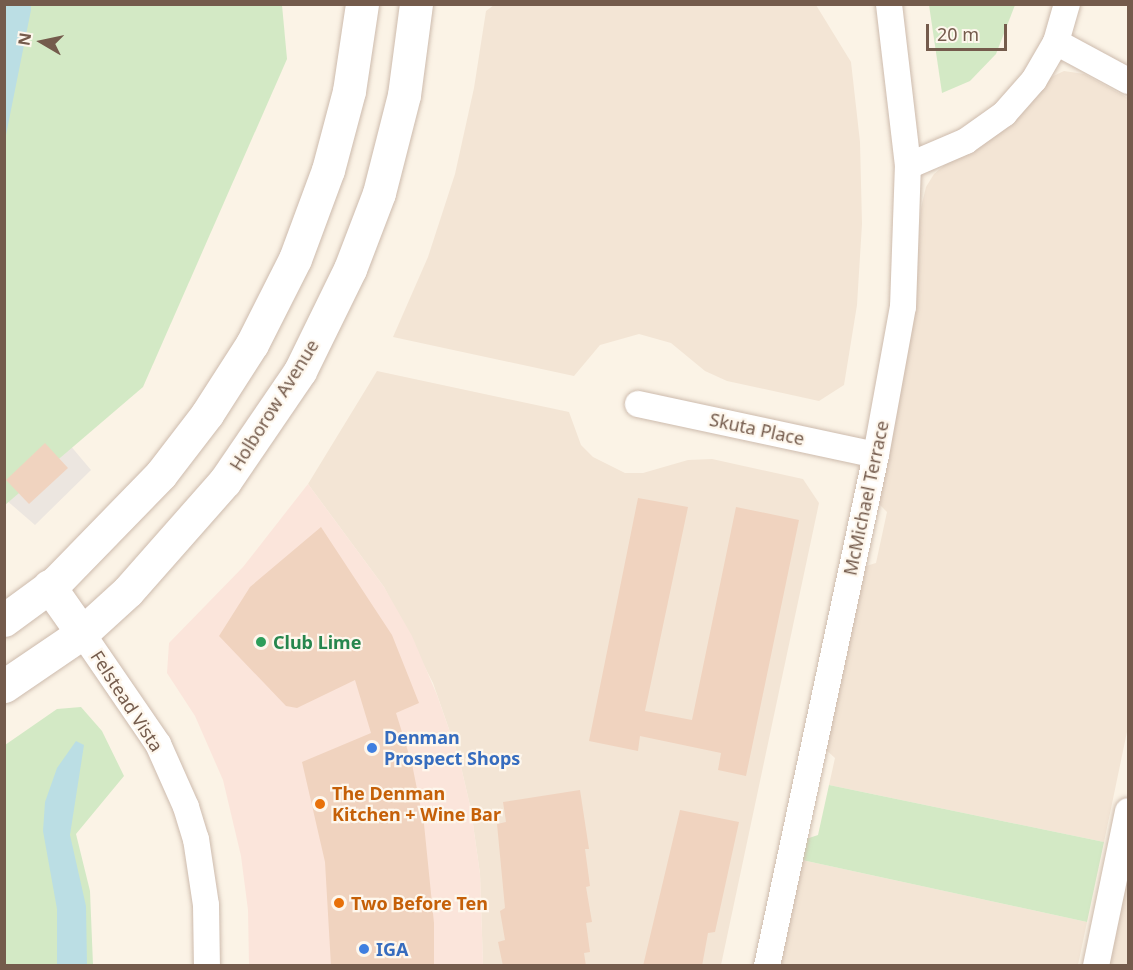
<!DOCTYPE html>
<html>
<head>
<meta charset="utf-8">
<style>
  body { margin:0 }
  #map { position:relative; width:1133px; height:970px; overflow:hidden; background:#fbf3e6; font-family:"Noto Sans",sans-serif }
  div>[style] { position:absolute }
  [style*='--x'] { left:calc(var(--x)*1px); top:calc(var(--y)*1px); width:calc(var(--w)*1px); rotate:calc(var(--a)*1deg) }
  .residential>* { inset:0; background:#f3e5d5 }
  .commercial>* { inset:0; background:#fbe5db }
  .industrial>* { inset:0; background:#ece6e0 }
  .green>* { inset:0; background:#d3e9c5 }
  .water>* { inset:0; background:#bbdee4 }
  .building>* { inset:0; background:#f0d3bf }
  .roads { filter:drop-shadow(0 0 2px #cdbbad) drop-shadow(0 0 2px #cdbbad) }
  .minor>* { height:26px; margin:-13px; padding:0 13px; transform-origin:13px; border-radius:13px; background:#fff }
  .secondary>* { height:33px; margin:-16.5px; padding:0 16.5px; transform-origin:16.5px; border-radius:16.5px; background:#fff }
  .dots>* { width:16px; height:16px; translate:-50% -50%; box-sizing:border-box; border:3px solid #fef7ed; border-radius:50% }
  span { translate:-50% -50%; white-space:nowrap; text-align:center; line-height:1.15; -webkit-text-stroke:4.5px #fef7ed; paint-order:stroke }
  .street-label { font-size:18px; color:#745b4c }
  .leisure-label { font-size:18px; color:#27864d; font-weight:700 }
  .left { translate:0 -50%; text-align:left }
  .shop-label { font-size:18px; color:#366cbe; font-weight:700 }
  .food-label { font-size:18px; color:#c56008; font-weight:700 }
  .frame { position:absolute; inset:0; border:6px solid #745b4c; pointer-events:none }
  .north { position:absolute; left:12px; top:12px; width:60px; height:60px; -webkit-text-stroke:4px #fef7ed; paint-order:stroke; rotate:279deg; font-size:16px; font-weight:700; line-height:24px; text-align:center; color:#745b4c }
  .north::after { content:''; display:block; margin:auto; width:21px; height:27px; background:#745b4c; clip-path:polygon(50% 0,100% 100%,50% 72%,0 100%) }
  .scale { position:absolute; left:926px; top:24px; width:81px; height:27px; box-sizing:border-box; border:3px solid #745b4c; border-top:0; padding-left:8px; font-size:18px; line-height:21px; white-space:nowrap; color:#745b4c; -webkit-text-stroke:4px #fef7ed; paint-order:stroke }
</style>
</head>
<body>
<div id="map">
  <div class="residential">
    <i style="clip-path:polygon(494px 5px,816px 5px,851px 62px,860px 142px,862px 224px,857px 305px,844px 385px,819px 401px,727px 381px,705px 371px,671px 343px,639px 334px,600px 345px,574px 376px,393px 337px,428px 257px,455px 174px,474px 88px,486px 11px)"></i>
    <i style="clip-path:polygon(1064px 71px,1084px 74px,1128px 98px,1128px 727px,1104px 842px,829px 785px,835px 758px,825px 749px,863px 567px,876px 563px,887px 512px,877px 502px,912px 328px,921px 208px,926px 187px,934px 174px,1047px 79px)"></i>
    <i style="clip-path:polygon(377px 371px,569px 412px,581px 445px,593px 457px,625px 473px,643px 473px,688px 460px,712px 459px,803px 479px,819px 503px,721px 965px,483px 965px,480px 874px,471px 810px,459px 758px,433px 683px,384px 587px,308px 484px)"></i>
    <i style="clip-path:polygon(1128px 847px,1128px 965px,1103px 966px)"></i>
    <i style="clip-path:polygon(802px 860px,1087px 922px,1078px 965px,779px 966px)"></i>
  </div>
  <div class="commercial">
    <i style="clip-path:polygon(308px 484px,384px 587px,412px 636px,437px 695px,459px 758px,471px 810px,480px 874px,483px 965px,249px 965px,248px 910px,241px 856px,223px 780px,195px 716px,167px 673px,169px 643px,243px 567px)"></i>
  </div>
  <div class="industrial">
    <i style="clip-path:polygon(15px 380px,91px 470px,35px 525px,5px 499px)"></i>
  </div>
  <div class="green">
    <i style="clip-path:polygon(5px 5px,282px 5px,287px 59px,143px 387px,5px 505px)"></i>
    <i style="clip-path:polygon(929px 5px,1015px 5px,996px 54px,970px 81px,942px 93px)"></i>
    <i style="clip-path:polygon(81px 707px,102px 731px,124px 776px,76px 834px,90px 891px,93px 965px,5px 965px,5px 745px,57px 709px)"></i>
    <i style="clip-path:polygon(829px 785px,1104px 842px,1087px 922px,802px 860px,806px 839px,818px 835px)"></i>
  </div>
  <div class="water">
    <i style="clip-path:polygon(5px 4px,31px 5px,31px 10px,5px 140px)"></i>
    <i style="clip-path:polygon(76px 741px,84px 745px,70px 835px,86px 906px,87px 965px,57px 965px,57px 909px,43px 831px,45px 802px,57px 768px)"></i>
  </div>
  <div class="building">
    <i style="clip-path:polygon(45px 443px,68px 468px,29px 504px,6px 480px)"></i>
    <i style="clip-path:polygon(638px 498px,688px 507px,645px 711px,692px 720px,736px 507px,799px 520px,746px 776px,718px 770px,721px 753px,640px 736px,638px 751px,589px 741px)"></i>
    <i style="clip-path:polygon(321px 527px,392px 635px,419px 703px,396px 713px,412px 764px,424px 824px,434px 923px,434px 966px,331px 966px,325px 862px,302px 762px,371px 733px,355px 680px,297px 708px,286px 706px,219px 636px,250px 587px)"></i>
    <i style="clip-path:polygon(580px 790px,589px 849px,585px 849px,590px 886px,586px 887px,592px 922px,586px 923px,590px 952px,584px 953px,586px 966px,503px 966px,498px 942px,505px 940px,500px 911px,505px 908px,497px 824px,506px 822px,503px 802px)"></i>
    <i style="clip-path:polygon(680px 810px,739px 822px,715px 932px,708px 933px,702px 966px,643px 966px)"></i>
  </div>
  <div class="roads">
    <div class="minor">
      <i style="--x:1056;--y:42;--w:82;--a:28.4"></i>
      <i style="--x:908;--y:166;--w:63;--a:-23.3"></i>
      <i style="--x:966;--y:141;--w:47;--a:-35.4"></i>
      <i style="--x:1004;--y:114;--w:45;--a:-48.6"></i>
      <i style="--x:1034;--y:80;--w:44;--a:-59.9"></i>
      <i style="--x:1056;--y:42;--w:40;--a:-74"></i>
      <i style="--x:638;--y:404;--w:243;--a:12.1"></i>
      <i style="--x:82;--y:633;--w:135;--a:55.6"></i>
      <i style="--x:158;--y:744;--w:69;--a:66"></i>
      <i style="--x:186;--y:807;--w:34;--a:73"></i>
      <i style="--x:196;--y:839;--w:67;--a:81.4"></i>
      <i style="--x:206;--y:905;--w:61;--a:89.1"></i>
      <i style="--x:767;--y:966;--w:522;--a:-77.96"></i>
      <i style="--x:876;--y:455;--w:150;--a:-79.7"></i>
      <i style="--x:903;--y:307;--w:141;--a:-88"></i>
      <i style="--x:908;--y:166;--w:163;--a:-96.7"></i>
      <i style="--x:1096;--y:966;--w:158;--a:-78.3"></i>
    </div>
    <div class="secondary">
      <i style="--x:49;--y:586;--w:57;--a:54.9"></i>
      <i style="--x:4;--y:620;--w:66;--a:-36.3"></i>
      <i style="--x:57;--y:581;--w:149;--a:-45.8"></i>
      <i style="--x:161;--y:474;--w:76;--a:-52.5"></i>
      <i style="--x:207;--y:414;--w:83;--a:-57.3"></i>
      <i style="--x:252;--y:344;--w:95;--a:-63.2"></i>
      <i style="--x:295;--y:259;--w:95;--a:-69.7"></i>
      <i style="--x:328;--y:170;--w:82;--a:-75.1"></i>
      <i style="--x:349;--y:91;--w:88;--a:-81.5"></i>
      <i style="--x:4;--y:686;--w:94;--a:-34.2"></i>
      <i style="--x:82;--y:633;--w:62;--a:-42.4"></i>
      <i style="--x:128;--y:591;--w:147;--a:-48.6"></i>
      <i style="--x:225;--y:481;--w:133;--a:-55.7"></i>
      <i style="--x:300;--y:371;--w:114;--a:-63.9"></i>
      <i style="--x:350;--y:269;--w:81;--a:-69.1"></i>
      <i style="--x:379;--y:193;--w:101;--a:-75.7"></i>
      <i style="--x:404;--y:95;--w:92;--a:-82.5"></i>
    </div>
  </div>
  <div class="dots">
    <i style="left:261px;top:642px;background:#2e9e5b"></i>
    <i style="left:372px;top:748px;background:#3f7fe0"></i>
    <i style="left:320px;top:804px;background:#e8710a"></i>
    <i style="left:339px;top:903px;background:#e8710a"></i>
    <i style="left:364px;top:949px;background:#3f7fe0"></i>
  </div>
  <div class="street-label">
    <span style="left:274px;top:405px;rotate:-58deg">Holborow Avenue</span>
    <span style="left:757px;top:429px;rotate:12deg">Skuta Place</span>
    <span style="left:866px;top:498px;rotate:-78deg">McMichael Terrace</span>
    <span style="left:127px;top:701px;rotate:57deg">Felstead Vista</span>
  </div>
  <div class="leisure-label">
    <span class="left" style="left:273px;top:642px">Club Lime</span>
  </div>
  <div class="shop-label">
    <span class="left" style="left:384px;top:748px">Denman<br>Prospect Shops</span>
    <span class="left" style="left:376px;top:949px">IGA</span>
  </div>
  <div class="food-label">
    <span class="left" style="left:332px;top:804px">The Denman<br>Kitchen + Wine Bar</span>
    <span class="left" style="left:351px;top:903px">Two Before Ten</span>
  </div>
  <div class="frame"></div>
  <div class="north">N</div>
  <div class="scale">20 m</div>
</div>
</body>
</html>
